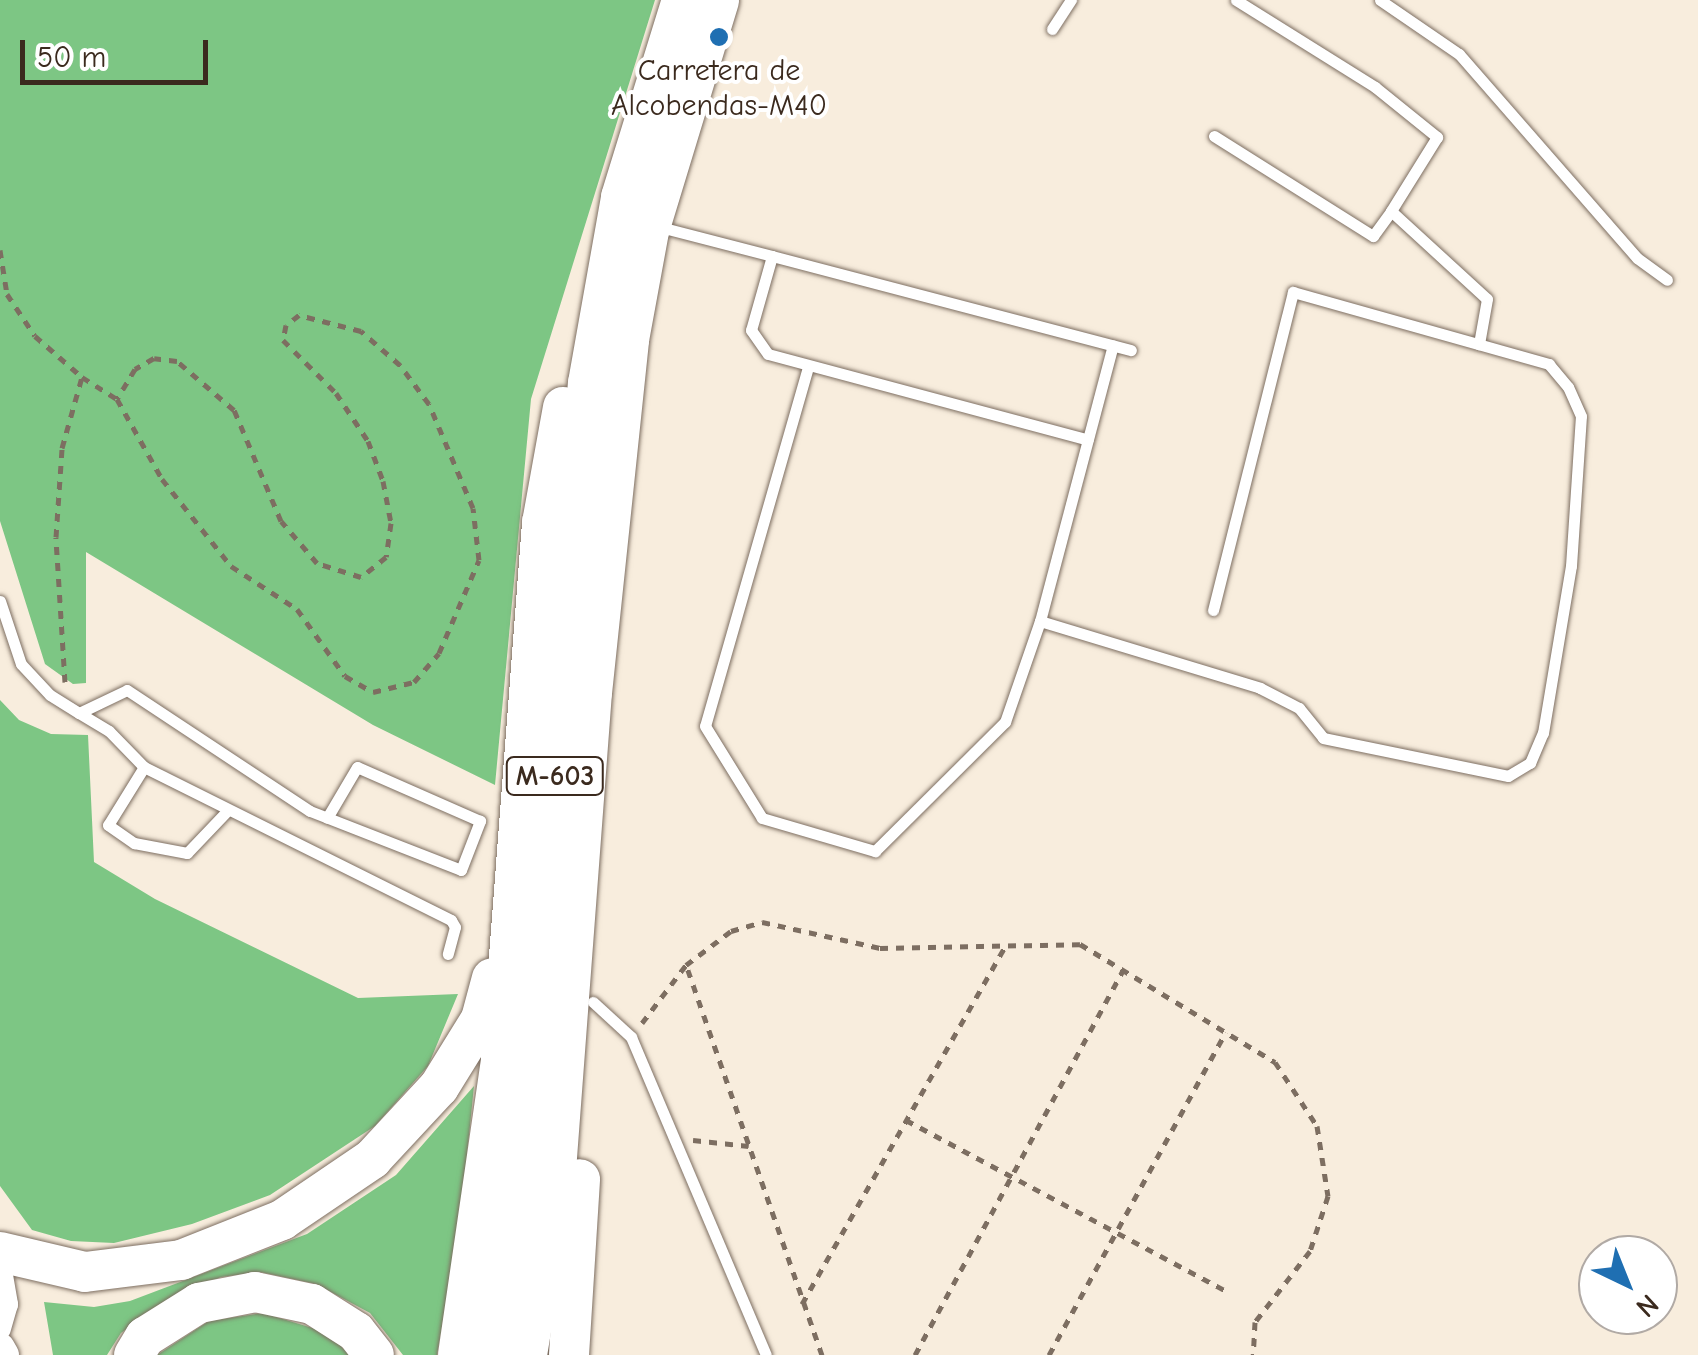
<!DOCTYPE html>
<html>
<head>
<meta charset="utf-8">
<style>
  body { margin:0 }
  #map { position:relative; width:1698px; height:1355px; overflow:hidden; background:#f8eddd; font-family:"Comic Neue",sans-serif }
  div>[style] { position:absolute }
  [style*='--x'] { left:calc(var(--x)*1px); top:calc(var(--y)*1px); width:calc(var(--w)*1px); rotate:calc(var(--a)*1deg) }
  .green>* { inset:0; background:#7dc684 }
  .path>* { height:5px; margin-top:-2.5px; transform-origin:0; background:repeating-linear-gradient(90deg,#7d6e61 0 8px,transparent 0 16px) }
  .roads { filter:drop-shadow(0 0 2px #7d6e61) drop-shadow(0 0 2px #7d6e61) }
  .service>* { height:11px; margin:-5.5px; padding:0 5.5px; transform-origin:5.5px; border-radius:5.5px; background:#fff }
  .minor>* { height:22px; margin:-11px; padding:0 11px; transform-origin:11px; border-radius:11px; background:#fff }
  .tertiary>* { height:30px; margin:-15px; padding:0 15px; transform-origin:15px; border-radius:15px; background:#fff }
  .trunk>* { height:40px; margin:-20px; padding:0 20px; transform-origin:20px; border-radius:20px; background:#fff }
  .dots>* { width:28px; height:28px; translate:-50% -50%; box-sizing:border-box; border:5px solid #fff; border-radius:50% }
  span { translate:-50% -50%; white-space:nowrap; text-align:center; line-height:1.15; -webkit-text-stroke:8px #fff; paint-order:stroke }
  .shield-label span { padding:2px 8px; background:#fff; border:2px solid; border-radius:8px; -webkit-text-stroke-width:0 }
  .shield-label { font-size:28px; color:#3b2a1e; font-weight:700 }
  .poi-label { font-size:30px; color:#3b2a1e }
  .north { position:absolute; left:1578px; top:1235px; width:100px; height:100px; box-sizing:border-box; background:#fff; border:2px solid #b1aaa5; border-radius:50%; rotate:137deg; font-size:28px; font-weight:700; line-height:40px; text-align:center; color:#3b2a1e }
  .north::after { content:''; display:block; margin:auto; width:35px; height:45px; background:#1f6fb2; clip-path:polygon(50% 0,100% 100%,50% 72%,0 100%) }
  .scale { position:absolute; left:20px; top:40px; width:188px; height:45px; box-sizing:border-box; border:5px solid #3b2a1e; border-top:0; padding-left:12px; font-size:30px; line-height:35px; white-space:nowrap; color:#3b2a1e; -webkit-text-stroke:8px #fff; paint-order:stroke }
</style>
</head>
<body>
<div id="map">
  <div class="green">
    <i style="clip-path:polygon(0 0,655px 0,531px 399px,495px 785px,373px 725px,86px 552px,86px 683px,73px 684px,45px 664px,0 521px)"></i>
    <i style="clip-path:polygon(0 700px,19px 720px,51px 734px,88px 735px,94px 862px,155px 899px,358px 998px,458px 994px,428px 1066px,375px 1126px,270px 1195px,192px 1224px,114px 1243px,71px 1241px,32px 1230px,0 1186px)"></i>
    <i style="clip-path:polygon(474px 1086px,460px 1224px,437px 1355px,403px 1355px,370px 1313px,316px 1284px,260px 1272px,221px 1277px,165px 1301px,121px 1333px,107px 1355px,53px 1355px,44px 1302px,94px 1307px,130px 1301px,307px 1234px,396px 1175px)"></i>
    <i style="clip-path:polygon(263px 1313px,329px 1333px,349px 1355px,157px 1355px,209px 1321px)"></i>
  </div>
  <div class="path">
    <i style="--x:0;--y:250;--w:45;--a:81"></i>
    <i style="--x:7;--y:294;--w:50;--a:56.3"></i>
    <i style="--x:35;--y:336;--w:62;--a:41.1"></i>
    <i style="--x:65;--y:682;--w:145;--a:-93.6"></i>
    <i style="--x:56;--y:537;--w:89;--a:-86.1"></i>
    <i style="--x:62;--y:448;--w:74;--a:-74.3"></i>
    <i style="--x:82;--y:377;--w:41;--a:32.2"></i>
    <i style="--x:117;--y:399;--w:92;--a:60.6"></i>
    <i style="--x:162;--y:479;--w:111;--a:51.6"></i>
    <i style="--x:231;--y:566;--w:79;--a:33.1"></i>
    <i style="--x:297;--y:609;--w:82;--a:54.4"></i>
    <i style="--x:345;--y:676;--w:32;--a:30"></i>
    <i style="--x:373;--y:692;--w:42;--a:-13.7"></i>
    <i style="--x:414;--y:682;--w:38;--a:-49"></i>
    <i style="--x:439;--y:653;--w:101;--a:-66.7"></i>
    <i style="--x:479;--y:560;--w:52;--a:-96.6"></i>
    <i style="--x:473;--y:508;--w:113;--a:-112.9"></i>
    <i style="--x:429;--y:404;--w:49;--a:-126.6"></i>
    <i style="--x:400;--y:365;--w:52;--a:-138.9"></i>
    <i style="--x:361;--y:331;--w:64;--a:-165.5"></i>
    <i style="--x:299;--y:315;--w:16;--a:142"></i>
    <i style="--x:286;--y:325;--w:15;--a:101"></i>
    <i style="--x:283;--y:340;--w:75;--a:45"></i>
    <i style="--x:336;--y:393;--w:58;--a:56.3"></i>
    <i style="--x:368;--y:441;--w:43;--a:69.4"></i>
    <i style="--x:383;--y:481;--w:43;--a:79.2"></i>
    <i style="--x:391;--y:523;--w:34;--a:98"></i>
    <i style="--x:386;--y:557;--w:32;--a:141"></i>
    <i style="--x:361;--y:577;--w:46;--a:-162.3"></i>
    <i style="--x:317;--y:563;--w:55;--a:-130.6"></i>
    <i style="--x:281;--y:521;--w:121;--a:-112.9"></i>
    <i style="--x:234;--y:410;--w:75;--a:-139.3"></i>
    <i style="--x:177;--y:361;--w:23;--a:-173"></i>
    <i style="--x:154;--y:358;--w:22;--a:150"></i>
    <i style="--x:135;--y:369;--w:35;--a:121"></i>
    <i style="--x:642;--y:1023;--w:73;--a:-52.8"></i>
    <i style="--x:906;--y:1120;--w:367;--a:28.1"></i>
    <i style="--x:693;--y:1140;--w:56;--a:6.1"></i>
    <i style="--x:802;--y:1304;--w:415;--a:-60.4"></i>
    <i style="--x:822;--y:1355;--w:413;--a:-109.2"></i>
    <i style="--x:686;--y:965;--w:56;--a:-37.1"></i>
    <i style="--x:731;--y:931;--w:32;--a:-16"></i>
    <i style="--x:762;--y:922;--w:121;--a:12.4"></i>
    <i style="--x:880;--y:948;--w:200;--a:-1.1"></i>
    <i style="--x:1080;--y:944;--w:228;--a:31.2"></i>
    <i style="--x:1275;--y:1062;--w:77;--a:56.7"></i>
    <i style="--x:1317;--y:1126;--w:71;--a:81.1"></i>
    <i style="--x:1328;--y:1196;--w:58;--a:108.1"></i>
    <i style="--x:1310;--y:1251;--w:90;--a:127.8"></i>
    <i style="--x:1255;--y:1322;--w:33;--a:93"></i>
    <i style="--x:915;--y:1355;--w:438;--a:-61.6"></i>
    <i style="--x:1049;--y:1355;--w:368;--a:-61.3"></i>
  </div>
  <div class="roads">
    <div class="service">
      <i style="--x:1236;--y:0;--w:164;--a:32"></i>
      <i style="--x:1375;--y:87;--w:80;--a:38.9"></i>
      <i style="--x:1437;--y:137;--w:87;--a:121.9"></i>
      <i style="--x:1391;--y:211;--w:130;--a:42.5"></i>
      <i style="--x:1487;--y:299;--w:46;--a:100.1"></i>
      <i style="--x:1380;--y:0;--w:96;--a:34.4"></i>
      <i style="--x:1459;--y:54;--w:271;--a:48.9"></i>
      <i style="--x:1637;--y:258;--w:37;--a:36"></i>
      <i style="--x:1052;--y:29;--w:35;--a:-57"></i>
      <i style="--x:1214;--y:136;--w:188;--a:32.2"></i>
      <i style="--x:1373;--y:236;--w:31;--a:-54"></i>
      <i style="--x:660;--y:227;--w:116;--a:14.5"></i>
      <i style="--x:772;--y:256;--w:77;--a:105.8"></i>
      <i style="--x:751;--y:330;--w:29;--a:55"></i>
      <i style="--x:768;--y:354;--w:331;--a:15"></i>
      <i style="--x:772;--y:256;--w:371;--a:14.7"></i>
      <i style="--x:808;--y:367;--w:373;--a:106"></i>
      <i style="--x:705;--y:726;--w:108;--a:58.2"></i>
      <i style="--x:762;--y:818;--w:118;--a:16.3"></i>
      <i style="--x:875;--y:851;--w:183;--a:-44.8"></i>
      <i style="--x:1005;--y:722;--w:107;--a:-70.9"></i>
      <i style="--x:1040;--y:621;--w:230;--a:16.9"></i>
      <i style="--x:1260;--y:688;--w:44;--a:27.1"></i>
      <i style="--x:1299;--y:708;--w:38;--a:51"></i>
      <i style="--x:1323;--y:738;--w:189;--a:11.6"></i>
      <i style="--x:1508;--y:776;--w:26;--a:-31"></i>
      <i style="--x:1530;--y:763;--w:33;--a:-67"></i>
      <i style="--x:1543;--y:733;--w:169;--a:-80.5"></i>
      <i style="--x:1571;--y:566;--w:150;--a:-86.2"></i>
      <i style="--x:1581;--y:416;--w:32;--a:-114"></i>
      <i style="--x:1568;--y:387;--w:30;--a:-130"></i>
      <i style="--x:1549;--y:364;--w:266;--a:-164.3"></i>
      <i style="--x:1293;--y:292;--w:328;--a:104.1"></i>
      <i style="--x:0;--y:601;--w:66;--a:71.6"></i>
      <i style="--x:21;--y:664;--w:42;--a:46.9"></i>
      <i style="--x:50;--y:695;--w:34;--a:32"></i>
      <i style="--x:79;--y:713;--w:53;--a:-25.6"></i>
      <i style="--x:127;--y:690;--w:219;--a:33.5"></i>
      <i style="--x:310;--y:811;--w:162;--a:21.3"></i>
      <i style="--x:461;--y:870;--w:53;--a:-68.8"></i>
      <i style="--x:480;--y:821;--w:134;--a:-156.3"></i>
      <i style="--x:357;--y:767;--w:59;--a:120.5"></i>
      <i style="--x:1040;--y:621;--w:285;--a:-75.2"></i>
      <i style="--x:79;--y:713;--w:35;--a:31"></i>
      <i style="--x:109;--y:731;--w:50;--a:45.8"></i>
      <i style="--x:144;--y:767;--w:343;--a:26.5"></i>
      <i style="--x:451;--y:920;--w:8;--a:60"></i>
      <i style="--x:455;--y:927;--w:28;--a:105"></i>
      <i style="--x:144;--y:767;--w:68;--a:121.8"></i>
      <i style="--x:108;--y:825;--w:32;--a:35"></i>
      <i style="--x:134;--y:843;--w:54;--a:10.7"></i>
      <i style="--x:187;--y:853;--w:57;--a:-46.4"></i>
      <i style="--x:593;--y:1002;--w:52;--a:42.6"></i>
      <i style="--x:631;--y:1037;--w:345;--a:67"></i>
    </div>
    <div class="minor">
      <i style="--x:0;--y:1264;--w:41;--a:80.1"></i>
      <i style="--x:7;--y:1304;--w:26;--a:106"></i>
    </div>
    <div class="tertiary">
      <i style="--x:0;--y:1348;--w:8;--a:60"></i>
    </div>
    <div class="trunk">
      <i style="--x:0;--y:1252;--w:87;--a:13.2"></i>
      <i style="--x:85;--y:1272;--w:97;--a:-7.1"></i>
      <i style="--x:181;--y:1260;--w:109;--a:-21.6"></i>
      <i style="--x:282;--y:1220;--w:109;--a:-34.1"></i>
      <i style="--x:372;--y:1159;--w:98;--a:-47.1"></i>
      <i style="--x:439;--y:1087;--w:80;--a:-58.3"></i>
      <i style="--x:481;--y:1019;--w:42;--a:-75"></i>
      <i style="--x:134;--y:1355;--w:21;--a:-59"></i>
      <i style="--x:145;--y:1337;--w:64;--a:-32.2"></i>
      <i style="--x:199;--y:1303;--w:57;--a:-11.1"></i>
      <i style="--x:255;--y:1292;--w:58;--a:11.9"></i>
      <i style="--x:312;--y:1304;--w:52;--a:32.5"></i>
      <i style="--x:356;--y:1332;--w:29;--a:52"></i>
      <i style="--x:458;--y:1355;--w:296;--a:-81.7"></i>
      <i style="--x:501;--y:1062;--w:541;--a:-85.65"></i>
      <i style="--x:542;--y:523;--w:118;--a:-79.7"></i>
      <i style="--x:493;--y:1355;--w:185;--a:-81.3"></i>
      <i style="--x:521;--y:1172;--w:792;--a:-85.15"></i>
      <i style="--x:588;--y:383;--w:189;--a:-79.9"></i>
      <i style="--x:621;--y:197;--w:206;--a:-72.8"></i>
      <i style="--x:527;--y:1355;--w:173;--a:-80.7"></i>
      <i style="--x:555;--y:1184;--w:492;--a:-85.7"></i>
      <i style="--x:592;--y:693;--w:355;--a:-84"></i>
      <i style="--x:629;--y:340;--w:111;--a:-79.6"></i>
      <i style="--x:649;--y:231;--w:241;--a:-73.1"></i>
      <i style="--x:569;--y:1355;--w:176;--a:-86.4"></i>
    </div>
  </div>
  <div class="dots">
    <i style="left:719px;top:37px;background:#1f6fb2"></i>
  </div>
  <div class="shield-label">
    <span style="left:555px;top:776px">M-603</span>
  </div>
  <div class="poi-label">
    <span style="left:719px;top:88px">Carretera de<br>Alcobendas-M40</span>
  </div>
  <div class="north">N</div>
  <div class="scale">50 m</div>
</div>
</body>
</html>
